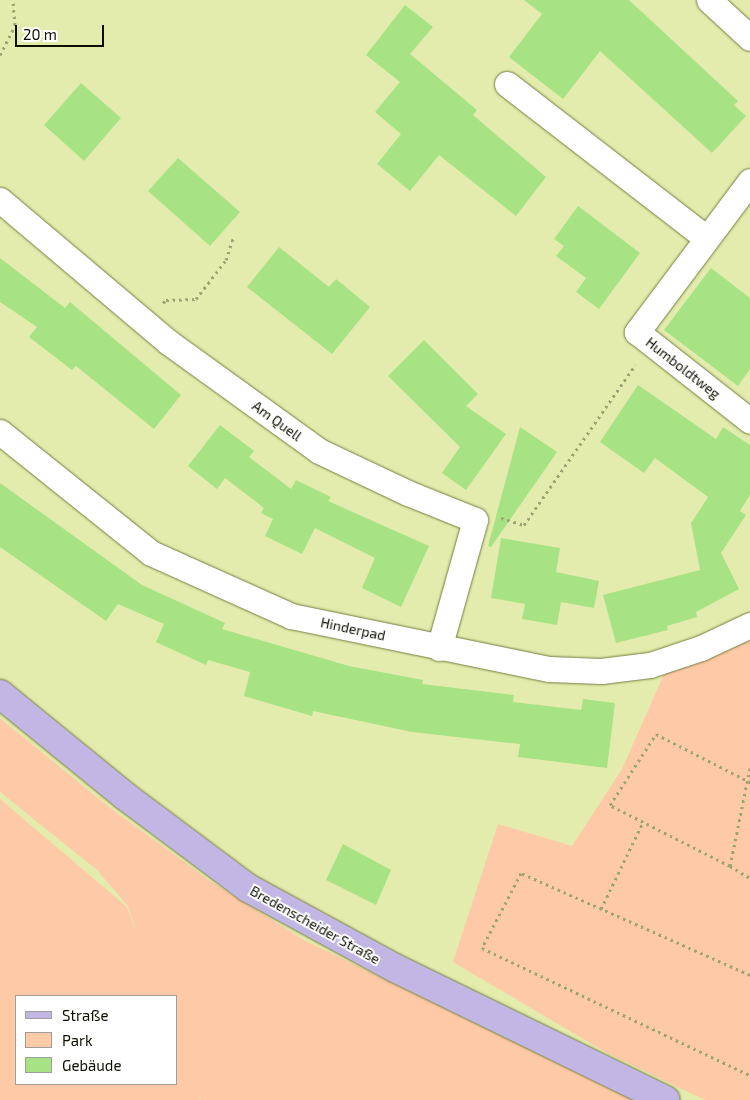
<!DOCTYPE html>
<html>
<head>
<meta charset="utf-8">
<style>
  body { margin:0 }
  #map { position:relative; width:750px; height:1100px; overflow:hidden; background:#e3ecac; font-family:"Exo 2",sans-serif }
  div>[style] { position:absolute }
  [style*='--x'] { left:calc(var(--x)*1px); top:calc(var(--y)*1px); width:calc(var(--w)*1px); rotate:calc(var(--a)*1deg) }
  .green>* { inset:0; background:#fec9a6 }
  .building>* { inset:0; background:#a7e384 }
  .path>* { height:3px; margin-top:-1.5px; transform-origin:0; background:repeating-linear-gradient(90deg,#9da474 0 2.5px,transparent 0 6.5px) }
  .roads { filter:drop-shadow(0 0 1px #757d40) drop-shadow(0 0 1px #757d40) }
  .minor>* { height:25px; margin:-12.5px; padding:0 12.5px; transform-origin:12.5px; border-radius:12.5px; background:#fff }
  .primary>* { height:28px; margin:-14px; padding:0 14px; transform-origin:14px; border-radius:14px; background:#c1b6e4 }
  span { translate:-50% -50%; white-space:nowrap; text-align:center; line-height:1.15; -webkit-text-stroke:4px #fff; paint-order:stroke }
  .street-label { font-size:14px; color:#0d0f00 }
  .legend { position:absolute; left:15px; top:995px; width:162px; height:90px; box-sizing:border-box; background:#fff; border:1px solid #9e9f99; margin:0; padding:6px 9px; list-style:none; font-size:15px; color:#0d0f00 }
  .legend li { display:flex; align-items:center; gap:10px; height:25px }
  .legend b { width:25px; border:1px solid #9e9f99 }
  .scale { position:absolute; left:15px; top:25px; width:89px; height:22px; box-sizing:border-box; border:2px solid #0d0f00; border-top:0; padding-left:6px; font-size:15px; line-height:18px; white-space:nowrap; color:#0d0f00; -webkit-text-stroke:4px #fff; paint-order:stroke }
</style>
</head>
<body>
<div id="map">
  <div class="green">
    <i style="clip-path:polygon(750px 634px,750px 1100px,705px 1100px,607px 1053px,453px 962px,498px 824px,572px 846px,622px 769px,664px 674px)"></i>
    <i style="clip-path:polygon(evenodd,0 718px,110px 808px,209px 880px,304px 940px,633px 1100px,201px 1100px,199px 1097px,200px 1100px,0 1100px,0 799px,127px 907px,138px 937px,128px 906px,97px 870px,0 792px,0 718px,16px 996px,176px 996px,176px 1084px,16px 1084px,16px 996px)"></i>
  </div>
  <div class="building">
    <i style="clip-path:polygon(524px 0,629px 0,738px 101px,734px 105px,746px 116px,712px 153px,600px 51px,563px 99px,509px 57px,542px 14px)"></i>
    <i style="clip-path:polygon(405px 5px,433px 27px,410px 54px,477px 110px,473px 115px,546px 177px,516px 216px,439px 155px,410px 191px,377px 164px,401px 134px,375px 112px,400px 82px,366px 55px)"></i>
    <i style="clip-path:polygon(81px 83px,121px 118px,84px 161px,44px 125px)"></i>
    <i style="clip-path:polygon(178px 158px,240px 212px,210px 246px,148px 191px)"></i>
    <i style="clip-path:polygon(578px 206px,640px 253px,599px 309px,576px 292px,586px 278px,556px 256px,564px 246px,554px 239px)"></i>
    <i style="clip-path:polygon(279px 247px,329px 287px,336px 279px,370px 307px,332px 354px,247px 287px)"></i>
    <i style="clip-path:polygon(0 258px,65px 308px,70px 302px,181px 395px,154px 429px,76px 366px,72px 370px,29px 337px,37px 327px,0 302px)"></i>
    <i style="clip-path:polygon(711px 268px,750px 298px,750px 369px,738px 386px,664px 330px)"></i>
    <i style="clip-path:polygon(424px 340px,478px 394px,466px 406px,506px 434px,466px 490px,442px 473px,460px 447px,388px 376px)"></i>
    <i style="clip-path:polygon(638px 385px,716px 439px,723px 427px,750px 445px,750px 495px,740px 511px,746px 515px,721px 553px,739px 589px,696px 612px,697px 617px,667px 626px,668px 630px,616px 643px,603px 595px,700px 570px,691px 523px,708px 497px,655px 458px,644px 473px,600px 442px)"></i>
    <i style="clip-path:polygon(220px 425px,254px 451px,249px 457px,291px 489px,296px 480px,331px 497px,328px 501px,429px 546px,401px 607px,362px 588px,375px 558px,315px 528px,302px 554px,265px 536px,273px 519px,261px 513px,264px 508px,225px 478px,217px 489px,188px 466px)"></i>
    <i style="clip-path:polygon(520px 427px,557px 452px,491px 547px,488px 546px)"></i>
    <i style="clip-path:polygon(0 483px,142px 585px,225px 623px,222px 629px,349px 666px,423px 680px,422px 684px,514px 695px,513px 702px,581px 710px,583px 699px,615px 703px,607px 768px,518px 757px,520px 744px,412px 732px,313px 711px,312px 716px,244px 696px,250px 672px,208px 660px,206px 665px,156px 642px,164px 624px,118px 604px,106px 621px,0 547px)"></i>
    <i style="clip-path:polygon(501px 538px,560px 548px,556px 572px,599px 581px,594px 608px,561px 602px,557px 625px,522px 619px,525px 604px,491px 598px)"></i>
    <i style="clip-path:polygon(343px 844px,391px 870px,376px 905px,326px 880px)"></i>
  </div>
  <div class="path">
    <i style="--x:0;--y:55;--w:34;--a:-63"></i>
    <i style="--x:15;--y:25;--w:25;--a:-95"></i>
    <i style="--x:163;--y:303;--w:4;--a:-45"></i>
    <i style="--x:166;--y:300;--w:30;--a:-2"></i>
    <i style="--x:196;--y:299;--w:49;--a:-52.4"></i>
    <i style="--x:226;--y:260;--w:23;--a:-72"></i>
    <i style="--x:501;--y:518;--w:24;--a:17"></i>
    <i style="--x:524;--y:525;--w:195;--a:-55.2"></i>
    <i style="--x:750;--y:768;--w:100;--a:101.5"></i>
    <i style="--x:730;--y:866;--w:23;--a:31"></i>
    <i style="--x:730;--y:866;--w:135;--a:-153.1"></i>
    <i style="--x:610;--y:805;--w:85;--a:-57.1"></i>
    <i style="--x:656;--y:734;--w:106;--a:27.1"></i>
    <i style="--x:601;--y:909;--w:97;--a:-64.2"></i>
    <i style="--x:750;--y:975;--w:251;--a:-156"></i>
    <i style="--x:521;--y:873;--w:85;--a:117.5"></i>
    <i style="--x:482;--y:948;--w:297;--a:25.4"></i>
  </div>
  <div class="roads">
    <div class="minor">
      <i style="--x:709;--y:0;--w:56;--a:42.8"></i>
      <i style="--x:507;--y:84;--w:250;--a:37.7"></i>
      <i style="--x:750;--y:181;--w:189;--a:126.8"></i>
      <i style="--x:637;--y:332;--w:144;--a:38.2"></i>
      <i style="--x:0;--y:200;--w:220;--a:40.2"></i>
      <i style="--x:168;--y:342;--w:186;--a:35.8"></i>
      <i style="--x:319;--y:451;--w:98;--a:25.3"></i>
      <i style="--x:408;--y:493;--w:72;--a:21.9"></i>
      <i style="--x:475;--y:520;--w:133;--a:105.7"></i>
      <i style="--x:0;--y:432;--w:193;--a:38.7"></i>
      <i style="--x:151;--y:553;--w:154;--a:24.2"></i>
      <i style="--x:291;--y:616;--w:263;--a:11.6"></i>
      <i style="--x:549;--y:669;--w:52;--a:2.2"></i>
      <i style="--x:601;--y:671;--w:49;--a:-7"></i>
      <i style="--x:650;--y:665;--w:54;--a:-18.4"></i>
      <i style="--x:701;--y:648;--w:54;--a:-25.1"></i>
    </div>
    <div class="primary">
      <i style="--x:0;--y:694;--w:161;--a:39.2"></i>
      <i style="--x:125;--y:796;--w:154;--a:36.8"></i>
      <i style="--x:248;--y:888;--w:167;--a:28.6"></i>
      <i style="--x:395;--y:968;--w:301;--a:26"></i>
    </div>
  </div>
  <div class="street-label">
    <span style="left:683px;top:368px;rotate:38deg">Humboldtweg</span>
    <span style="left:277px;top:421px;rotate:36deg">Am Quell</span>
    <span style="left:353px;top:629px;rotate:12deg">Hinderpad</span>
    <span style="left:315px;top:925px;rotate:29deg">Bredenscheider Straße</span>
  </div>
  <ul class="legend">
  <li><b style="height:6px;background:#c1b6e4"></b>Straße</li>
  <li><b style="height:14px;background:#fec9a6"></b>Park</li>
  <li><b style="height:14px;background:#a7e384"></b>Gebäude</li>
  </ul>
  <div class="scale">20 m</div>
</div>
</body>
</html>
